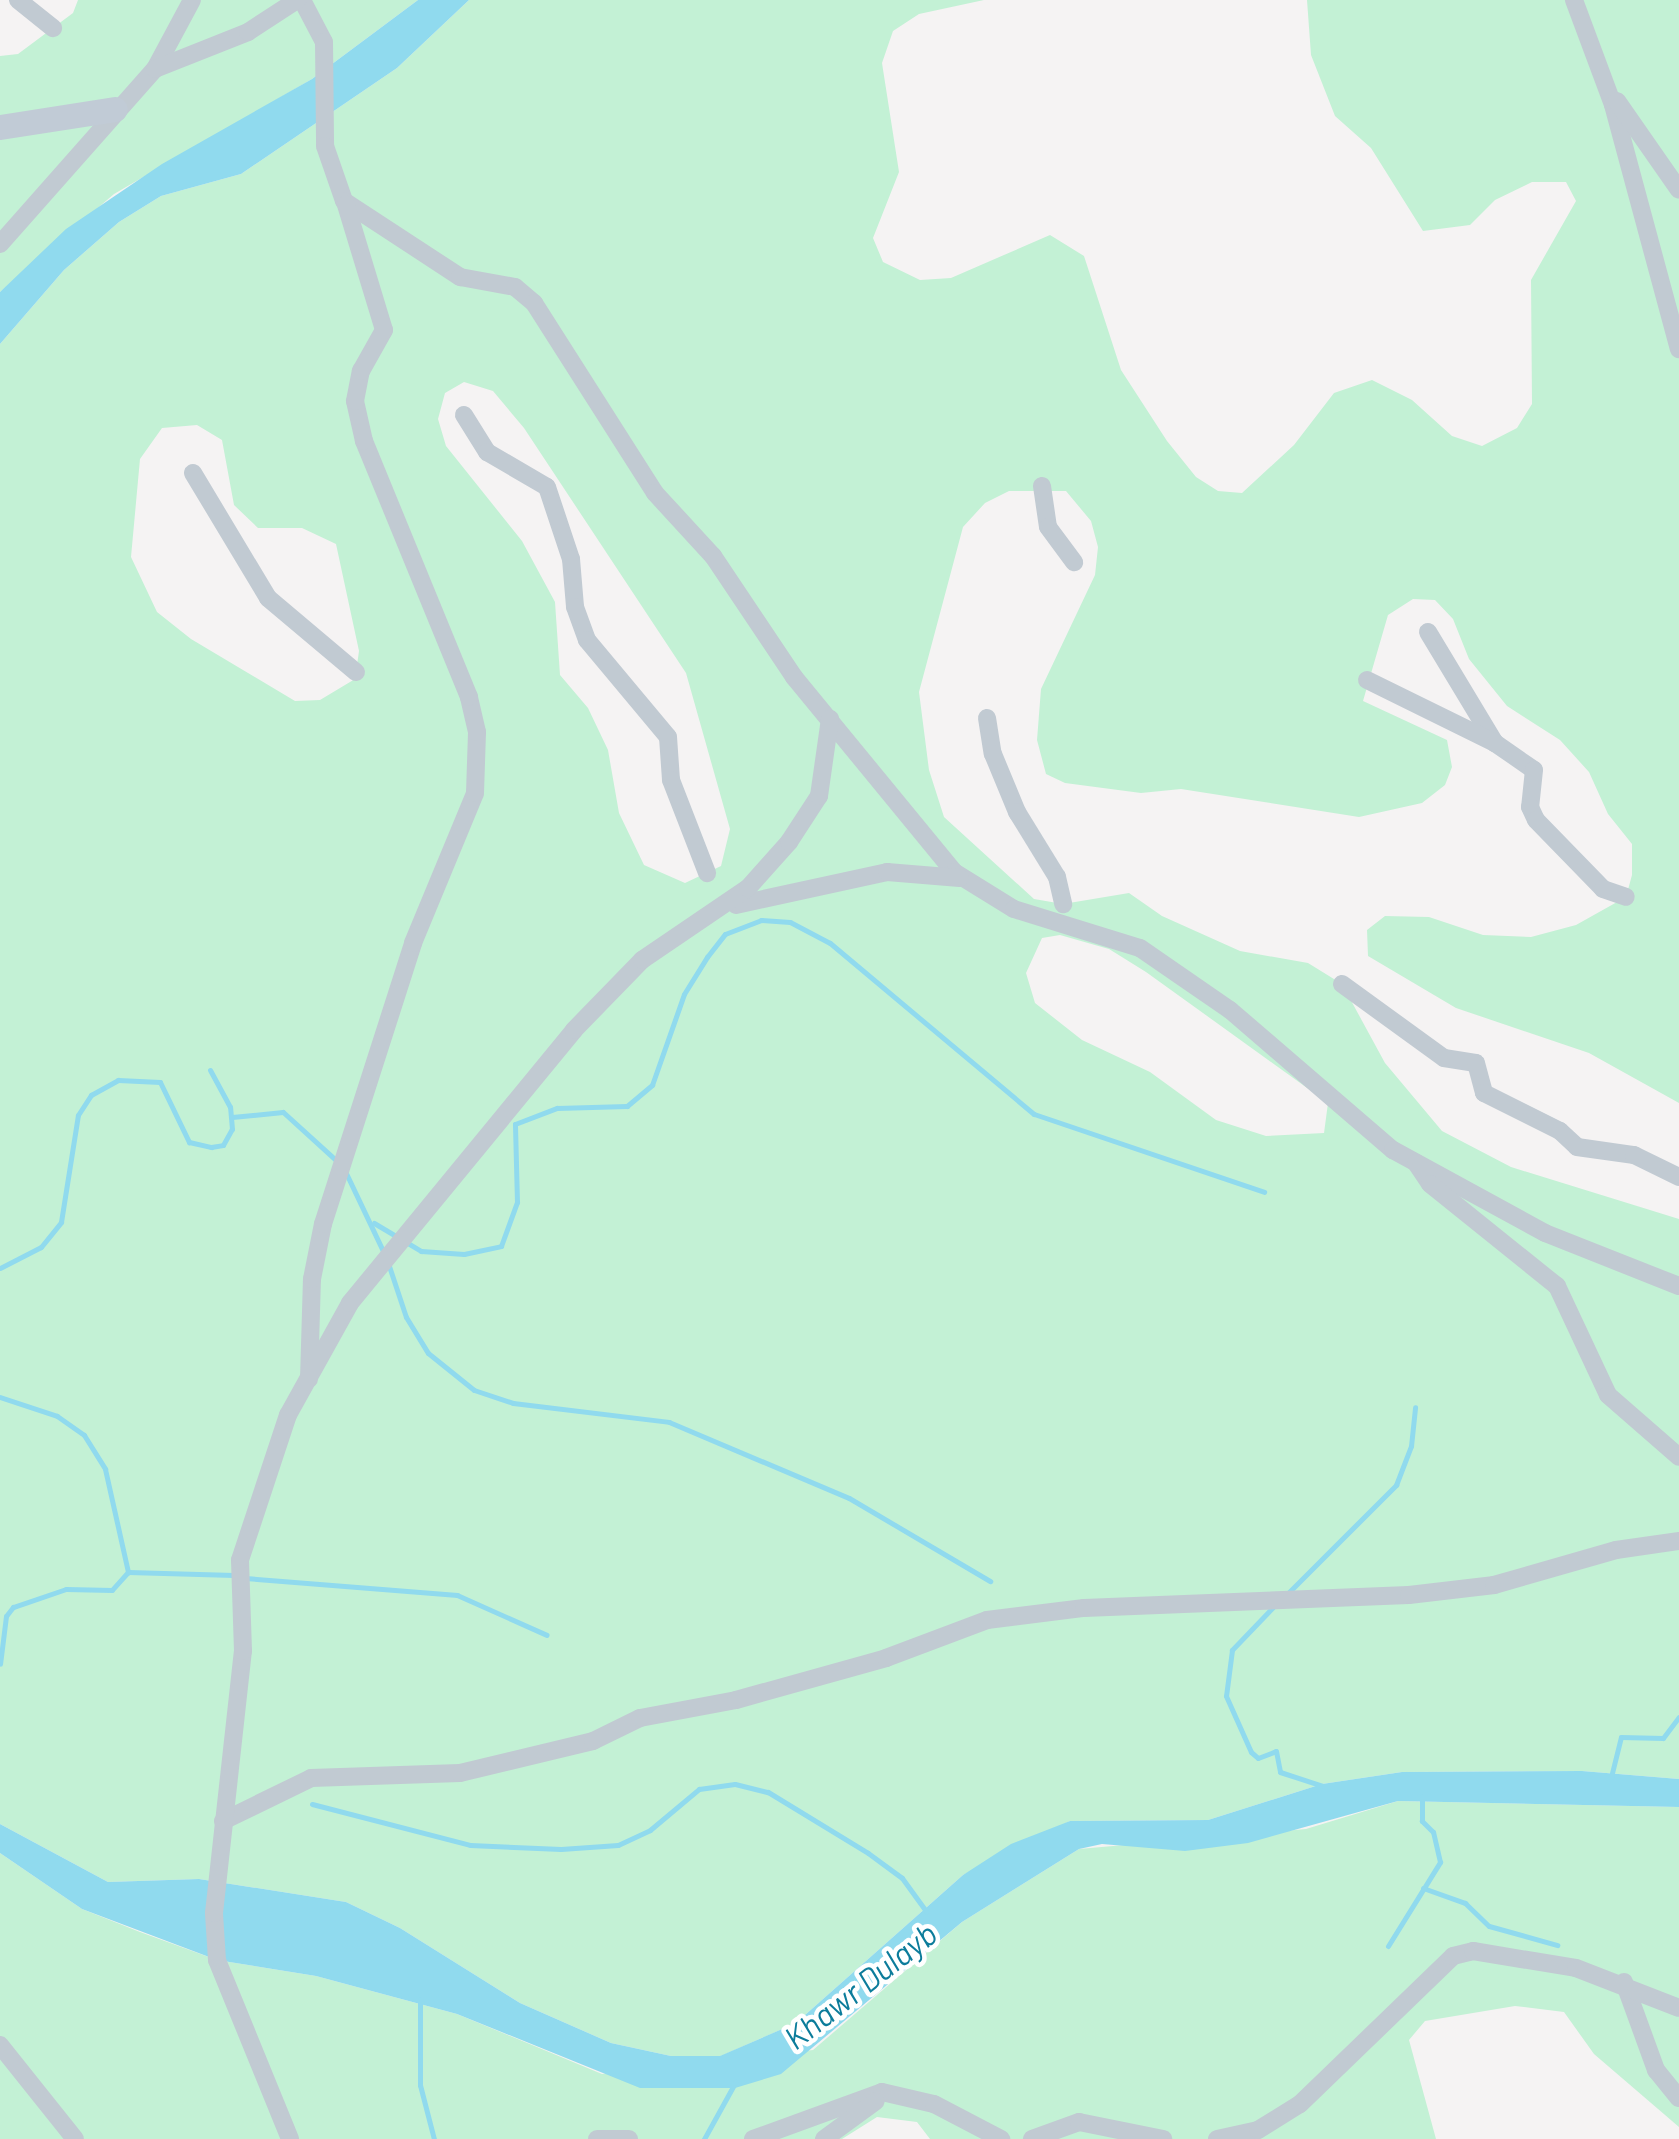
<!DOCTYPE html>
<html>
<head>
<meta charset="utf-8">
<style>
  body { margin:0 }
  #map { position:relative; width:1679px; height:2139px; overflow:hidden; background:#f5f3f3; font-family:Barlow,sans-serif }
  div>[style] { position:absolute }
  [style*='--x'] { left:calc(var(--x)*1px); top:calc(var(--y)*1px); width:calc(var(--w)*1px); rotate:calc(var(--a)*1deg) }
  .green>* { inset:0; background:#c3f1d5 }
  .water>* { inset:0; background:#90daee }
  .stream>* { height:5px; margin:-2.5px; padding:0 2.5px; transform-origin:2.5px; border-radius:2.5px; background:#90daee }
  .minor>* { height:18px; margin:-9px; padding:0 9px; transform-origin:9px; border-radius:9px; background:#c1cad2 }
  .secondary>* { height:25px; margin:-12.5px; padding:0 12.5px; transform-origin:12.5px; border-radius:12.5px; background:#c1cbd6 }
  span { translate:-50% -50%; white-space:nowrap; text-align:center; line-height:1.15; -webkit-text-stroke:9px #fff; paint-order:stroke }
  .water-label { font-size:32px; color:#0c7c9b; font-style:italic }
</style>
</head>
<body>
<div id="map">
  <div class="green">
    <i style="clip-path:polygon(78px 0,418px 0,312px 79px,114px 194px,0 292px,0 56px,18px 54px,73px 13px)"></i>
    <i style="clip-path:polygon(evenodd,469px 0,984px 0,919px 14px,893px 31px,882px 63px,899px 172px,873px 238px,883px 262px,920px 280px,951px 278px,1050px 235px,1084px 256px,1121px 370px,1167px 441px,1196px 477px,1218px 491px,1242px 493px,1294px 445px,1334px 393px,1372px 380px,1412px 400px,1452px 436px,1482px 446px,1517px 428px,1532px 404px,1531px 280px,1576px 201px,1566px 182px,1532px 182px,1495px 200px,1470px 225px,1423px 231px,1371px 148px,1335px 116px,1311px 55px,1307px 0,1679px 0,1679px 1103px,1589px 1053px,1456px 1008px,1368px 956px,1367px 930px,1385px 916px,1429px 917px,1483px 935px,1531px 937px,1576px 925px,1626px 897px,1632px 875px,1632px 844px,1608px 814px,1589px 772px,1560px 740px,1507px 706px,1469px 659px,1453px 619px,1435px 600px,1413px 599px,1388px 615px,1363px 701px,1447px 740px,1452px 767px,1445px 785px,1422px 803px,1359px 817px,1181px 789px,1141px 793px,1065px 783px,1046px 774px,1037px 740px,1041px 689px,1095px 575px,1098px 547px,1091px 521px,1066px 491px,1009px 491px,985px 503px,963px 527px,919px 692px,929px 770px,944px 817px,1034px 899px,1063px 904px,1129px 893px,1162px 916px,1240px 951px,1308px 963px,1342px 984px,1385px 1063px,1442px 1131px,1511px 1167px,1679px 1219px,1679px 1779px,1582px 1771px,1402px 1772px,1322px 1784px,1208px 1820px,1070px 1821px,963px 1875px,796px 2023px,721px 2056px,671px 2056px,611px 2043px,520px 2003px,400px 1928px,346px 1902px,199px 1879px,108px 1882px,0 1824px,0 344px,64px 270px,119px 222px,161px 196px,241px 174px,397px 68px,469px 0,464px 382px,493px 391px,524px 428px,686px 673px,730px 829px,721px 866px,685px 883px,644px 865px,619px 813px,608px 750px,588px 708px,560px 675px,555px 602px,522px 541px,446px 446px,438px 419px,445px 393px,464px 382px,469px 0,197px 425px,222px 440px,234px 505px,258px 528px,302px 528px,336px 544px,359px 651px,355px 679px,320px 700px,295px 701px,191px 639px,157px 612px,131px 557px,140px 459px,162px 428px,197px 425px,469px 0,1060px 935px,1109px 949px,1146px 972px,1328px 1103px,1324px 1133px,1266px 1136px,1216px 1120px,1150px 1072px,1082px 1040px,1035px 1003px,1026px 973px,1042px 938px,1060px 935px)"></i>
    <i style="clip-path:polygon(1398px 1801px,1679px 1807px,1679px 2127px,1594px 2054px,1564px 2012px,1515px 2006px,1425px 2021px,1409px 2040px,1436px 2139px,930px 2139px,917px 2122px,877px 2117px,842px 2139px,0 2139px,0 1853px,82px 1909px,140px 1932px,217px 1960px,316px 1976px,457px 2014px,602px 2074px,813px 2050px,962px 1922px,1079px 1849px,1306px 1829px)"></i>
  </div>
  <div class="water">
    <i style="clip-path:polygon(418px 0,469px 0,397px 68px,241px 174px,161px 196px,119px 222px,64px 270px,0 344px,0 292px,66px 229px,162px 164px,312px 79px)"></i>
    <i style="clip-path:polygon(1582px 1771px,1679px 1779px,1679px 1807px,1398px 1801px,1248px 1843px,1185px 1851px,1102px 1844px,1079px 1849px,962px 1922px,781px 2074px,735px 2088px,640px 2088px,457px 2014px,316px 1976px,217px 1960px,82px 1909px,0 1853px,0 1824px,108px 1882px,199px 1879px,346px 1902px,400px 1928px,520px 2003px,611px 2043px,671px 2056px,720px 2056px,796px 2023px,963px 1875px,1011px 1844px,1070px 1821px,1208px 1820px,1322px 1784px,1402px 1772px)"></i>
  </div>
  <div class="stream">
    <i style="--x:232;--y:1117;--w:51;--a:-5.6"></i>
    <i style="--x:283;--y:1112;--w:76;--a:42.3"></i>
    <i style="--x:345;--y:1171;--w:89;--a:64.6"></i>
    <i style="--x:374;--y:1223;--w:55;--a:30.8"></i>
    <i style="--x:421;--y:1251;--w:43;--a:4"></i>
    <i style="--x:464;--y:1254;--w:38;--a:-12"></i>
    <i style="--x:501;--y:1246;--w:47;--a:-70"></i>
    <i style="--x:517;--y:1202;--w:78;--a:-91.5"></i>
    <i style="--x:515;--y:1124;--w:45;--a:-20.9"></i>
    <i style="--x:557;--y:1108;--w:70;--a:-1.6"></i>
    <i style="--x:627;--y:1106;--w:33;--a:-40"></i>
    <i style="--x:652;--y:1085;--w:96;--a:-70.6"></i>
    <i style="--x:684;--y:994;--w:44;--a:-58.1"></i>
    <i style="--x:707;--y:957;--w:29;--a:-52"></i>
    <i style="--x:725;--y:934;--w:39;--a:-21"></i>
    <i style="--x:761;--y:920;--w:29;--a:4"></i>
    <i style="--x:790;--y:922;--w:45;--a:27.7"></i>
    <i style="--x:830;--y:943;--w:266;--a:40"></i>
    <i style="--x:1034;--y:1114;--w:243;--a:18.7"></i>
    <i style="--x:389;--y:1266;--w:54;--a:71.6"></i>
    <i style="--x:406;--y:1317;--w:42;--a:58.6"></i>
    <i style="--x:428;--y:1353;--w:59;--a:38.8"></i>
    <i style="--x:474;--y:1390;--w:41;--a:18.4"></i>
    <i style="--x:513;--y:1403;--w:157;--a:6.9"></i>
    <i style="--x:669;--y:1422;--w:195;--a:22.9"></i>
    <i style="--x:849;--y:1498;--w:164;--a:30.5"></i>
    <i style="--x:0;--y:1268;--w:46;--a:-27.1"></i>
    <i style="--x:41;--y:1247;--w:32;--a:-51"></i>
    <i style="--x:61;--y:1222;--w:108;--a:-81"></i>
    <i style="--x:78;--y:1115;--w:24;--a:-57"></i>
    <i style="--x:91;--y:1095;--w:31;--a:-29"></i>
    <i style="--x:118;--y:1080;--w:42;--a:2.7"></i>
    <i style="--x:160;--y:1082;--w:67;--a:64.2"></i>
    <i style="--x:189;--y:1142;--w:23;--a:13"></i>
    <i style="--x:211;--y:1147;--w:12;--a:-9"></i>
    <i style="--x:223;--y:1145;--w:18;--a:-61"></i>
    <i style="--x:232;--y:1129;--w:22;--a:-95"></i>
    <i style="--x:230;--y:1107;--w:42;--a:-118.4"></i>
    <i style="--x:0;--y:1397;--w:60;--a:18.4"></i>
    <i style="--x:57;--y:1416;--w:33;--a:35"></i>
    <i style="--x:84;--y:1435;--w:40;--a:58"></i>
    <i style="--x:105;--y:1469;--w:106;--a:77.4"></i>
    <i style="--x:128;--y:1572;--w:24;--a:132"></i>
    <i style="--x:112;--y:1590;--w:46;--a:-178.8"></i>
    <i style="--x:66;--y:1589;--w:56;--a:161.2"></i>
    <i style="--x:13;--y:1607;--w:11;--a:128"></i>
    <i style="--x:6;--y:1616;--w:48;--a:97.1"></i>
    <i style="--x:128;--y:1572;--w:106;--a:1.6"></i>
    <i style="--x:245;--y:1578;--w:213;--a:4.6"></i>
    <i style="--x:457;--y:1595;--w:98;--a:24"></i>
    <i style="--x:1286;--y:1595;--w:156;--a:-45"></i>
    <i style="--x:1396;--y:1485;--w:42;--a:-69"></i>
    <i style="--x:1411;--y:1446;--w:39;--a:-84"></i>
    <i style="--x:1274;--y:1606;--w:61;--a:133.7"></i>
    <i style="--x:1232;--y:1650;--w:46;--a:97.4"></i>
    <i style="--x:1226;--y:1696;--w:61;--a:65.9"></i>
    <i style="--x:1251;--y:1752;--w:9;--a:41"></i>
    <i style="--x:1258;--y:1758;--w:19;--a:-21"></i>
    <i style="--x:1276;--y:1751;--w:21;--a:79"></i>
    <i style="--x:1280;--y:1772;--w:48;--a:18.1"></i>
    <i style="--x:1611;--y:1777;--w:41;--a:-76"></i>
    <i style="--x:1621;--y:1737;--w:42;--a:1.4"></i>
    <i style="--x:1663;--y:1738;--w:26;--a:-53"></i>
    <i style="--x:312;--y:1804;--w:163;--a:14.5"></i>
    <i style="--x:470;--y:1845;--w:91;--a:2.5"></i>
    <i style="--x:561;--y:1849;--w:57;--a:-4"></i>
    <i style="--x:618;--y:1845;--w:35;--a:-25"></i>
    <i style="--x:650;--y:1830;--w:64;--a:-39.9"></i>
    <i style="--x:699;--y:1789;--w:36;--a:-8"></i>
    <i style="--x:735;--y:1784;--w:34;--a:14"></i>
    <i style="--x:768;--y:1792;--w:117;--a:31.4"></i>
    <i style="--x:868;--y:1853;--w:42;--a:36.3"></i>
    <i style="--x:902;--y:1878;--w:41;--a:54"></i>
    <i style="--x:1423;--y:1888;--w:45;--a:19.7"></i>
    <i style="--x:1465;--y:1903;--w:33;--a:44"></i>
    <i style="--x:1489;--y:1926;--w:71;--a:15.6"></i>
    <i style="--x:1388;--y:1946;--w:99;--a:-58.2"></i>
    <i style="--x:1440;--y:1862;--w:31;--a:-103"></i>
    <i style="--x:1433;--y:1832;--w:16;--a:-135"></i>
    <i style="--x:1422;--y:1821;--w:25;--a:-90"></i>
    <i style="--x:420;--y:1999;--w:86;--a:90"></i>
    <i style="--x:420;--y:2085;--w:56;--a:75.5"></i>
    <i style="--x:704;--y:2139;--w:66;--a:-61.1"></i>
  </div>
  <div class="minor">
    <i style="--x:18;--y:0;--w:45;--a:38.7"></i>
    <i style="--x:302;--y:0;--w:47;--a:62.4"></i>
    <i style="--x:324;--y:42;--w:104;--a:89.4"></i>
    <i style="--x:325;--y:146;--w:58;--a:70.9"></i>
    <i style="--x:344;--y:201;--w:139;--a:33.2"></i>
    <i style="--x:460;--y:277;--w:56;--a:10.3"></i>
    <i style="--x:515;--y:287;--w:25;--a:40"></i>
    <i style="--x:534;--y:303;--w:225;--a:57.5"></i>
    <i style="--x:655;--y:493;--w:86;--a:47.4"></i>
    <i style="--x:713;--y:556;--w:146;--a:56.2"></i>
    <i style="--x:794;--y:677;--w:252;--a:50.6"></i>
    <i style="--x:954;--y:872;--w:70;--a:31.7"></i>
    <i style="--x:1014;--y:909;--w:132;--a:17.2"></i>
    <i style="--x:1140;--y:948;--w:109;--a:34.6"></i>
    <i style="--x:1230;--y:1010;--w:215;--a:40.7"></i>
    <i style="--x:1393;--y:1150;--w:173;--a:28.6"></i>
    <i style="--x:1545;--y:1233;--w:144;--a:21.6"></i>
    <i style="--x:1574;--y:0;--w:112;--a:69.6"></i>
    <i style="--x:1613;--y:105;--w:253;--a:74.9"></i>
    <i style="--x:155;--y:69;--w:78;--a:-61.8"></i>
    <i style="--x:1617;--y:101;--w:108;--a:55.1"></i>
    <i style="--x:0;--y:244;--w:234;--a:-48.5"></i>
    <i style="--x:155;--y:69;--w:100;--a:-21.7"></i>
    <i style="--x:248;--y:32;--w:59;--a:-33.1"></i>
    <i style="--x:464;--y:415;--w:44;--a:58.1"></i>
    <i style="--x:487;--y:452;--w:69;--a:30.3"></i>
    <i style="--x:547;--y:487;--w:76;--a:71.6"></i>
    <i style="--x:571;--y:559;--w:48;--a:85.2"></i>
    <i style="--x:575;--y:607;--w:35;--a:70"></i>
    <i style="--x:587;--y:640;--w:126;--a:50.1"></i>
    <i style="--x:668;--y:737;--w:43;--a:86"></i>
    <i style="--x:671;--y:780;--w:100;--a:68.8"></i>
    <i style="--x:193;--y:473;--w:146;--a:59"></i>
    <i style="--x:268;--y:598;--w:115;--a:40.1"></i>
    <i style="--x:1042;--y:486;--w:41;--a:81.7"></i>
    <i style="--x:1048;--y:527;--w:44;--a:53.4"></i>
    <i style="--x:1428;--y:632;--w:130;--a:58.9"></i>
    <i style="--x:1495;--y:743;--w:47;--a:34.7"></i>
    <i style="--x:1534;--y:770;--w:37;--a:96"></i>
    <i style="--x:1530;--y:807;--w:14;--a:65"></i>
    <i style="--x:1536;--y:820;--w:96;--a:45.8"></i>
    <i style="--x:1603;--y:889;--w:24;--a:19"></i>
    <i style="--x:1367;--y:680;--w:143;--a:26.2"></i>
    <i style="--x:987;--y:718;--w:36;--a:81"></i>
    <i style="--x:993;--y:754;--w:63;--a:67.5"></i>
    <i style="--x:1017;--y:812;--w:76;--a:58.4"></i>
    <i style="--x:1057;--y:877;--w:28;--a:77"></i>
    <i style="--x:736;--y:905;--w:155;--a:-12.3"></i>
    <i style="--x:887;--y:872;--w:73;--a:4.7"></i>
    <i style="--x:1342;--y:984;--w:126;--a:36"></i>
    <i style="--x:1444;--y:1058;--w:32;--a:9"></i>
    <i style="--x:1476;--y:1063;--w:31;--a:75"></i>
    <i style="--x:1484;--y:1093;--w:85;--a:26.6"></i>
    <i style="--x:1560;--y:1131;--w:23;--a:43"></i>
    <i style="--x:1577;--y:1147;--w:58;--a:8"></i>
    <i style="--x:1634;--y:1155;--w:50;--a:26.1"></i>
    <i style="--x:1416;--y:1163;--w:25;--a:56"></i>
    <i style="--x:1430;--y:1184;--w:163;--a:38.8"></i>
    <i style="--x:1557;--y:1286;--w:120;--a:64.9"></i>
    <i style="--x:1608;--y:1395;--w:94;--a:41.1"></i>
    <i style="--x:309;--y:1379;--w:100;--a:-88.3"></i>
    <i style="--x:312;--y:1279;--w:56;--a:-78.7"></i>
    <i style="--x:323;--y:1224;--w:295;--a:-72.2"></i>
    <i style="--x:413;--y:943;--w:162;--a:-67.5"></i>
    <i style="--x:475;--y:793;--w:61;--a:-88.1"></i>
    <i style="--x:477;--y:732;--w:36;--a:-103"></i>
    <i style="--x:469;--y:697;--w:277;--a:-112.3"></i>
    <i style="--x:364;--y:441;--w:41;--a:-102.7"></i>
    <i style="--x:355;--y:401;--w:31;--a:-79"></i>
    <i style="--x:361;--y:371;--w:47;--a:-60.7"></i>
    <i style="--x:384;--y:330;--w:131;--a:-106.9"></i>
    <i style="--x:223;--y:1821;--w:98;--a:-26"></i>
    <i style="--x:311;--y:1778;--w:149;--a:-1.9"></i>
    <i style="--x:460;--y:1773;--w:137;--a:-13.5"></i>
    <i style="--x:593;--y:1741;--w:52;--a:-26.1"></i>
    <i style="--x:640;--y:1718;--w:98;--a:-10.6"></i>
    <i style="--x:736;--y:1700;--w:156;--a:-15.6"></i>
    <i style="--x:886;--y:1658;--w:108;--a:-20.6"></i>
    <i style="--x:987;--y:1620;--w:98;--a:-7.1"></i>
    <i style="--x:1084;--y:1608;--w:325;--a:-2.3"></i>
    <i style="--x:1409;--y:1595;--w:86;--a:-6.7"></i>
    <i style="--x:1494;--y:1585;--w:127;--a:-16"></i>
    <i style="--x:1616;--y:1550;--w:64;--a:-8.1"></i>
    <i style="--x:1624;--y:1982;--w:94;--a:70"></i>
    <i style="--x:1656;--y:2070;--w:36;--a:51"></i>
    <i style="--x:0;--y:2045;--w:120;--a:51.4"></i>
    <i style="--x:290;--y:2139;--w:193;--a:-112.2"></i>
    <i style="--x:217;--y:1960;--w:47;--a:-93.7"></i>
    <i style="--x:214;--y:1913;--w:264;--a:-83.7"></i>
    <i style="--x:243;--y:1651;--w:91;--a:-91.9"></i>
    <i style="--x:240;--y:1560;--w:153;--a:-71.7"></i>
    <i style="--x:288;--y:1415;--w:128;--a:-61"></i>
    <i style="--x:350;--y:1303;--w:353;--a:-50.6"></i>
    <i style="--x:574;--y:1030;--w:98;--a:-45.8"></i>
    <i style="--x:642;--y:960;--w:128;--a:-34.2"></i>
    <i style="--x:748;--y:888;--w:62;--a:-48.3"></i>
    <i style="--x:789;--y:842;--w:55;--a:-56.9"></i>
    <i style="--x:819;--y:796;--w:78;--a:-81.9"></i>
    <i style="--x:597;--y:2139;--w:32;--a:0"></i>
    <i style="--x:753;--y:2139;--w:137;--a:-20"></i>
    <i style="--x:882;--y:2092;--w:53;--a:13"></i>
    <i style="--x:934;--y:2104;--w:76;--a:27.6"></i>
    <i style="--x:824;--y:2139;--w:64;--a:-36.2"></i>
    <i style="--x:1032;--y:2139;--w:50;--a:-19.9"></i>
    <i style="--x:1079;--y:2122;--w:86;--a:11.4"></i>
    <i style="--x:1217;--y:2139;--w:42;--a:-12.4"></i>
    <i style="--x:1258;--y:2130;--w:49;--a:-31.8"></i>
    <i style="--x:1300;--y:2104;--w:213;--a:-44"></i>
    <i style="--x:1453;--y:1956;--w:21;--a:-14"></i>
    <i style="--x:1473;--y:1951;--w:104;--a:9.4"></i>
    <i style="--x:1576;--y:1968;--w:110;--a:21.2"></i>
  </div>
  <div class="secondary">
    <i style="--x:0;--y:127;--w:116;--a:-8.9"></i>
  </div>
  <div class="water-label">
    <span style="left:860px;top:1985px;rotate:-38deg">Khawr Dulayb</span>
  </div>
</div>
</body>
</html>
